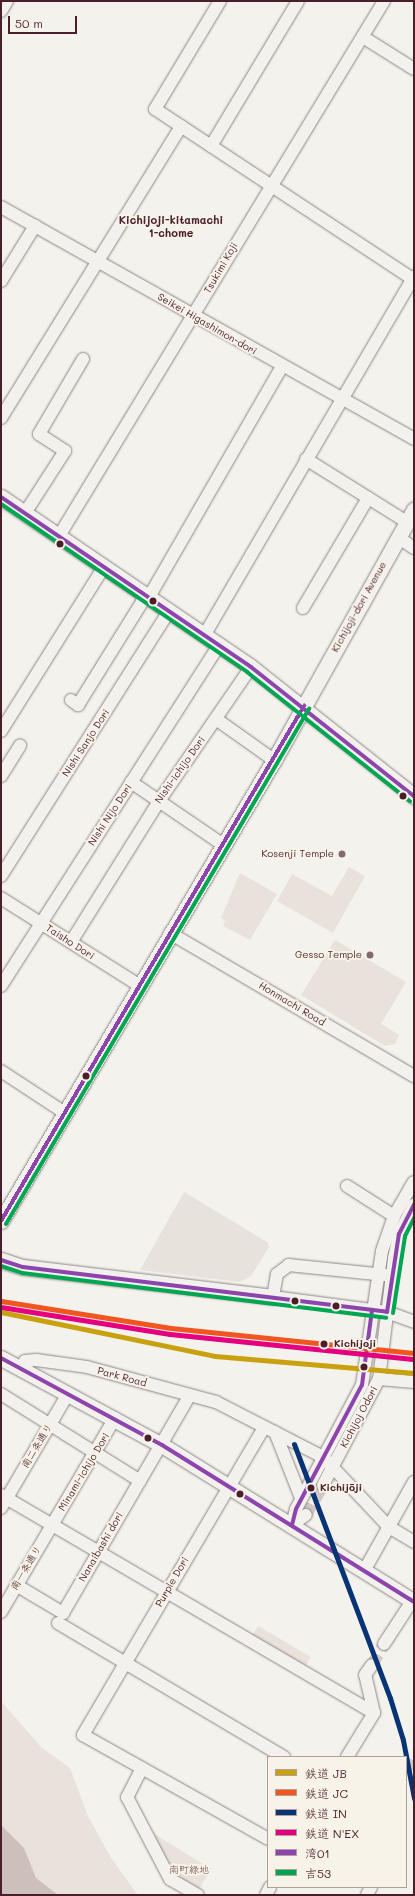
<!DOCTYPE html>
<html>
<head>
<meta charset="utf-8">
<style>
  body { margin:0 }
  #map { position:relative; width:415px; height:1896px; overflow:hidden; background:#f4f2ec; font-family:Mali,"Klee One",sans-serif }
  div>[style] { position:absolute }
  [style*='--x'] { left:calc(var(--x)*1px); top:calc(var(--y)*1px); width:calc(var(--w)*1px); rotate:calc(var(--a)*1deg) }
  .built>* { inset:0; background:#e7e2db }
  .green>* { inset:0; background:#e8e2da }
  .water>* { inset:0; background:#cdc0bc }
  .minor-tunnel>* { height:12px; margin-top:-6px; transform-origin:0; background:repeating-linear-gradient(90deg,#d2c8c5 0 12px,transparent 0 18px) }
  .roads { filter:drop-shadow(0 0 1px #8f8685) drop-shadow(0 0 1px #8f8685) }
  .minor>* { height:12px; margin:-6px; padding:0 6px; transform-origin:6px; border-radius:6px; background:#f2f1ed }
  .major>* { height:15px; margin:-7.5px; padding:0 7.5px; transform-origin:7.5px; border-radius:7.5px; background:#f2f1ed }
  .bus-1>* { height:4px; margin:-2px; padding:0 2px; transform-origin:2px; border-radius:2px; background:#8e44ad }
  .bus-2>* { height:4px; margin:-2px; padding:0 2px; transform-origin:2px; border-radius:2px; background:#00a651 }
  .rail-1>* { height:5px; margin:-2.5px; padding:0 2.5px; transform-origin:2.5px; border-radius:2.5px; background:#c9a00d }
  .rail-2>* { height:5px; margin:-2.5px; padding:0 2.5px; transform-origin:2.5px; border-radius:2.5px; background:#f15620 }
  .rail-3>* { height:5px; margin:-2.5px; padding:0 2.5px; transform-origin:2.5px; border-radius:2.5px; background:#083476 }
  .rail-4>* { height:5px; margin:-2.5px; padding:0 2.5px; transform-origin:2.5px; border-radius:2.5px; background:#e5007d }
  .dots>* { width:11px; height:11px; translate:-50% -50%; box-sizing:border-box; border:2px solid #f7f3e8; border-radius:50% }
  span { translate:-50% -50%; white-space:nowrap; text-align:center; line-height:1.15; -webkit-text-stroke:4px #f7f3e8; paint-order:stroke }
  .street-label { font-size:10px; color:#4a1f2b }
  .poi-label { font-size:10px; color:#4a1f2b }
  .right { translate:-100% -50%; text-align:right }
  .stop-label { font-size:10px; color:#4a1f2b; font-weight:700 }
  .left { translate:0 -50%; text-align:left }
  .park-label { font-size:10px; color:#6f4c53 }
  .neighbourhood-label { font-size:11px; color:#4a1f2b; font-weight:700 }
  .frame { position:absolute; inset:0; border:2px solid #4a1f2b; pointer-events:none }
  .legend { position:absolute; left:267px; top:1756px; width:140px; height:132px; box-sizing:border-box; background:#f7f3e8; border:1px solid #b29e9c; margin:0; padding:5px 7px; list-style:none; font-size:12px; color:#4a1f2b }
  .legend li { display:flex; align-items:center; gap:8px; height:20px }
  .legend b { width:20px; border:1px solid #b29e9c }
  .scale { position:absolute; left:8px; top:16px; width:69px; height:18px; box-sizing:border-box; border:2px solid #4a1f2b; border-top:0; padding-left:5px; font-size:12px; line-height:14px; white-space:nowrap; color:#4a1f2b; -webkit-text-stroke:3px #f7f3e8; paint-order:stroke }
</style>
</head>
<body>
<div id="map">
  <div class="built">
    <i style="clip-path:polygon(184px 1192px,267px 1242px,269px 1247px,251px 1276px,240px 1282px,140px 1270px)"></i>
  </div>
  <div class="green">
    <i style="clip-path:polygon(349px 867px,365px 876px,333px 933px,277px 901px,292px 874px,332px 896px)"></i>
    <i style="clip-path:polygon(240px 873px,277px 894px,250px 940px,223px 926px,225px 921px,221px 918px)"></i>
    <i style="clip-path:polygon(335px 940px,406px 982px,381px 1024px,399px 1035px,395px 1044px,385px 1046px,301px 995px)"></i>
    <i style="clip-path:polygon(258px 1626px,311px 1657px,305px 1667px,252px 1636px)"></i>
    <i style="clip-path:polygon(1px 1701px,41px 1747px,70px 1768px,88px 1816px,111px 1858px,138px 1895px,1px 1895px)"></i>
    <i style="clip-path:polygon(148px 1830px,211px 1869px,198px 1891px,172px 1875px)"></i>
  </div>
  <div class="water">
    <i style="clip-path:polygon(1px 1825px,24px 1848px,36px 1878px,58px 1895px,1px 1895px)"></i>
  </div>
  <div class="minor-tunnel">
    <i style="--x:306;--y:1515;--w:34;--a:-60"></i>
    <i style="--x:372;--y:1665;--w:24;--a:-60"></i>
    <i style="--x:406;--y:1770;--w:16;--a:-60"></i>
  </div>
  <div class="roads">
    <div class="minor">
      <i style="--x:220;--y:1;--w:126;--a:121"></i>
      <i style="--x:155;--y:109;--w:310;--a:33.4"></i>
      <i style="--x:1;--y:11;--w:12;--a:-59"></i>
      <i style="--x:363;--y:37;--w:60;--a:32.1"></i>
      <i style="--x:211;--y:146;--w:169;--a:-59"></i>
      <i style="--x:1;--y:207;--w:474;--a:29.3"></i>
      <i style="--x:1;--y:281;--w:65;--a:-58.3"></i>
      <i style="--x:1;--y:418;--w:343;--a:-58.3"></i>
      <i style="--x:306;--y:459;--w:119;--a:32"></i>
      <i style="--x:25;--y:513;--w:74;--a:-57.2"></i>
      <i style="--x:65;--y:451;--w:31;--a:-147"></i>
      <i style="--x:39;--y:434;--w:87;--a:-59.6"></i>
      <i style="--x:59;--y:536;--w:626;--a:-58.72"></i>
      <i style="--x:398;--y:537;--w:19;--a:35"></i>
      <i style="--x:303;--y:608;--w:128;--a:-59.4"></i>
      <i style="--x:205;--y:634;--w:414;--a:-59.7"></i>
      <i style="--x:71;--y:700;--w:9;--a:36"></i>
      <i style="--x:78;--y:705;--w:121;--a:-58.1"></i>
      <i style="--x:142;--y:602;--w:16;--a:-47"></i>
      <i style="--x:153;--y:590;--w:258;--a:-60"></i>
      <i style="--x:216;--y:719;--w:71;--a:35.3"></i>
      <i style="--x:1;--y:731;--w:194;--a:-57.9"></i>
      <i style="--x:1;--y:776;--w:36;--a:-58"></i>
      <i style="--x:131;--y:782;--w:110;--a:34.3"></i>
      <i style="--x:1;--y:876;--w:315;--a:-57.6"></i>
      <i style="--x:1;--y:898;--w:165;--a:32.3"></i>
      <i style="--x:170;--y:933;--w:283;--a:30.4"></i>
      <i style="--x:71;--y:942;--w:166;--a:-58"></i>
      <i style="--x:159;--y:801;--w:163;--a:-55.5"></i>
      <i style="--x:1;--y:986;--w:406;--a:-57.4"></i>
      <i style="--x:1;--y:1071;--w:77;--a:33.3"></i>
      <i style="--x:347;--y:1186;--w:56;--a:32.6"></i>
      <i style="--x:385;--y:1275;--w:97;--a:-174.1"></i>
      <i style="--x:289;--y:1265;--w:15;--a:143"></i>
      <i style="--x:277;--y:1274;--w:23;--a:100"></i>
      <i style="--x:273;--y:1297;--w:115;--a:7.5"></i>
      <i style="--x:387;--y:1312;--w:29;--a:20"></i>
      <i style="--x:21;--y:1368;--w:8;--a:-60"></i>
      <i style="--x:25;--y:1361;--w:11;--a:-5"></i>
      <i style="--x:36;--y:1360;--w:51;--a:7.8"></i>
      <i style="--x:87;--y:1367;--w:134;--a:15.2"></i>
      <i style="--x:216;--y:1402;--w:120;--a:27.2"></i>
      <i style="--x:323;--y:1457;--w:96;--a:46.7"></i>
      <i style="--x:389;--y:1527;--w:29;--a:31"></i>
      <i style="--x:379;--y:1379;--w:35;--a:5"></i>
      <i style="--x:1;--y:1394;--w:164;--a:32"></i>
      <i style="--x:262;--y:1431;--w:353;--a:120.5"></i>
      <i style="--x:83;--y:1735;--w:212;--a:29.3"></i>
      <i style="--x:275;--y:1432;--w:71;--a:68.5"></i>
      <i style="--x:323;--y:1485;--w:120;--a:-62.2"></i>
      <i style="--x:379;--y:1379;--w:122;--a:-82.9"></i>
      <i style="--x:394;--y:1258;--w:25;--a:-78"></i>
      <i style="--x:399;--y:1234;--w:33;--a:-63"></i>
      <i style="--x:1;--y:1495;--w:432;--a:30.3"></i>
      <i style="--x:1;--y:1508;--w:132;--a:-59.6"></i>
      <i style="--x:292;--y:1525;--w:16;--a:-76"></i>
      <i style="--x:296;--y:1509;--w:140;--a:-62"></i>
      <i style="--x:362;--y:1385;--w:135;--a:-81.5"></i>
      <i style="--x:382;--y:1251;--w:37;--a:-71"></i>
      <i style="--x:394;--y:1216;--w:39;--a:-60"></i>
      <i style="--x:292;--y:1525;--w:17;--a:-36"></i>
      <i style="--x:364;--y:1571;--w:102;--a:-60.7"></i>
      <i style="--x:16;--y:1585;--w:55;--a:30.8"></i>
      <i style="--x:63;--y:1613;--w:252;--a:-59.8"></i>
      <i style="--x:1;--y:1612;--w:225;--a:-59.6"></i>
      <i style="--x:58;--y:1623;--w:263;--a:30.7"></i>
      <i style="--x:384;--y:1644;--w:51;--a:-56.9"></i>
      <i style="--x:347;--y:1757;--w:52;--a:-58.5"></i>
      <i style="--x:374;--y:1713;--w:39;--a:-103"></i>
      <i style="--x:365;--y:1675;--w:12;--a:-55"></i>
      <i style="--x:142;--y:1768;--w:33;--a:117"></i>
      <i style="--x:127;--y:1797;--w:93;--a:62.3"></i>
      <i style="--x:170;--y:1879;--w:32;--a:30"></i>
      <i style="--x:266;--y:1895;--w:9;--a:-63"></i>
      <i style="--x:367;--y:1895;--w:9;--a:-63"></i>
    </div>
    <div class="major">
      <i style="--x:1;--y:497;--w:302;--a:34.2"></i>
      <i style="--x:251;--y:667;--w:208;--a:38.4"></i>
      <i style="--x:1;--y:1221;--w:536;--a:-59.37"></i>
      <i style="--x:274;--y:760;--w:287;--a:-60.8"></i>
      <i style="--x:1;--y:1260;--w:23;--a:18"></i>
      <i style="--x:23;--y:1267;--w:252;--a:6.8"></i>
      <i style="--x:1;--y:1358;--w:183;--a:28.4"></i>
      <i style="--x:162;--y:1445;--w:297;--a:31.9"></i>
    </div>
  </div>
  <div class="bus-1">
    <i style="--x:1;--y:497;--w:302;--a:34.2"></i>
    <i style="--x:251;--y:667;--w:208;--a:38.4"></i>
    <i style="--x:1;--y:1221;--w:598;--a:-59.53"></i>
    <i style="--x:1;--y:1260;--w:23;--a:18"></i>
    <i style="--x:23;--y:1267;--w:367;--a:7"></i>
    <i style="--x:387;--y:1312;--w:79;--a:-81.3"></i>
    <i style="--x:399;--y:1234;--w:33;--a:-63"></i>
    <i style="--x:1;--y:1358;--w:183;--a:28.4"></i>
    <i style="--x:162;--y:1445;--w:297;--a:31.9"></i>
    <i style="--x:292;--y:1525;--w:16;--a:-76"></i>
    <i style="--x:296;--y:1509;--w:140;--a:-62"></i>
    <i style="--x:362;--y:1385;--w:76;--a:-82.4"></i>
  </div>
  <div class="bus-2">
    <i style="--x:1;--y:504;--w:298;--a:34.3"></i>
    <i style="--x:247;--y:672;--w:208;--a:38.4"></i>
    <i style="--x:6;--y:1224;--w:598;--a:-59.53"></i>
    <i style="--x:1;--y:1266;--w:22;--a:18"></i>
    <i style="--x:22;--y:1273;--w:367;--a:7"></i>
    <i style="--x:393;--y:1313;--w:78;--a:-81.1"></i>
    <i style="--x:405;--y:1236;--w:20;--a:-63"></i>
  </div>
  <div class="rail-1">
    <i style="--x:1;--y:1312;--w:218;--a:11.6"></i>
    <i style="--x:215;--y:1356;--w:200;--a:4.9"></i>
  </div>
  <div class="rail-2">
    <i style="--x:1;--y:1301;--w:172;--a:9"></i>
    <i style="--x:171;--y:1328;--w:244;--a:5.9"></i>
  </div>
  <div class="rail-3">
    <i style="--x:294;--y:1444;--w:272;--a:69.3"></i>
    <i style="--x:390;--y:1698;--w:44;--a:72.8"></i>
    <i style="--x:403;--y:1740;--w:59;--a:79.3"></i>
  </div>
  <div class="rail-4">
    <i style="--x:1;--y:1307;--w:171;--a:9.1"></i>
    <i style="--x:170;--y:1334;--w:244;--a:5.9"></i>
  </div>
  <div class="dots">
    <i style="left:60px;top:544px;background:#4a1f2b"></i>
    <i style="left:153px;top:601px;background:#4a1f2b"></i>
    <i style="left:403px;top:796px;background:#4a1f2b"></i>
    <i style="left:342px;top:854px;background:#86696f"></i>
    <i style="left:370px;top:955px;background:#86696f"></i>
    <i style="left:86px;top:1076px;background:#4a1f2b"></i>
    <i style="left:295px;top:1301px;background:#4a1f2b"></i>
    <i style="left:336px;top:1306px;background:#4a1f2b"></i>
    <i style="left:324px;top:1344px;background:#4a1f2b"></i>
    <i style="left:364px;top:1367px;background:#4a1f2b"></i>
    <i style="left:148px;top:1438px;background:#4a1f2b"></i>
    <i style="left:311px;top:1488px;background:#4a1f2b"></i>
    <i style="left:240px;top:1494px;background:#4a1f2b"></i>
  </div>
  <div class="street-label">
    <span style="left:221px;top:268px;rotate:-60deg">Tsukimi Koji</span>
    <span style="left:207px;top:324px;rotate:30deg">Seikei Higashimon-dori</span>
    <span style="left:359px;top:607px;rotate:-61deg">Kichijoji-dori Avenue</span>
    <span style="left:86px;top:743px;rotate:-57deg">Nishi Sanjo Dori</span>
    <span style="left:180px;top:770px;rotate:-55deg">Nishi-ichijo Dori</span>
    <span style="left:110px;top:815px;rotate:-57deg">Nishi Nijo Dori</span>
    <span style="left:70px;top:942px;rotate:33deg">Taisho Dori</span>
    <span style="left:292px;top:1004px;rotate:31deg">Honmachi Road</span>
    <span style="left:122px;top:1377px;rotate:15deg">Park Road</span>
    <span style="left:359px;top:1417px;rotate:-62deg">Kichijoj Odori</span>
    <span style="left:37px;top:1446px;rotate:-59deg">南二条通り</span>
    <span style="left:84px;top:1472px;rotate:-59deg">Minami-ichijo Dori</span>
    <span style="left:101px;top:1547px;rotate:-60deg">Nanaibashi dori</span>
    <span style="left:26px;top:1568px;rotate:-59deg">南一条通り</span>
    <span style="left:172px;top:1582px;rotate:-60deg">Purple Dori</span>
  </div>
  <div class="poi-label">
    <span class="right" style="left:334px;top:854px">Kosenji Temple</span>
    <span class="right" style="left:362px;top:955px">Gesso Temple</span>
  </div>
  <div class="stop-label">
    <span class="left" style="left:334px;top:1344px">Kichijoji</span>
    <span class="left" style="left:320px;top:1488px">Kichijōji</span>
  </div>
  <div class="park-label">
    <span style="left:189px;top:1870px">南町緑地</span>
  </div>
  <div class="neighbourhood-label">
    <span style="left:171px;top:227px">Kichijoji-kitamachi<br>1-chome</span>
  </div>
  <div class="frame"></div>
  <ul class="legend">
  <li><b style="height:5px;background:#c9a00d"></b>鉄道 JB</li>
  <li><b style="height:5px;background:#f15620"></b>鉄道 JC</li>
  <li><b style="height:5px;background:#083476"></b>鉄道 IN</li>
  <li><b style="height:5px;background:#e5007d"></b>鉄道 N'EX</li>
  <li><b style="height:5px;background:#8e44ad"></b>湾01</li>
  <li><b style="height:5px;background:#00a651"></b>吉53</li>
  </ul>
  <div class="scale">50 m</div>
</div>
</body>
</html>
